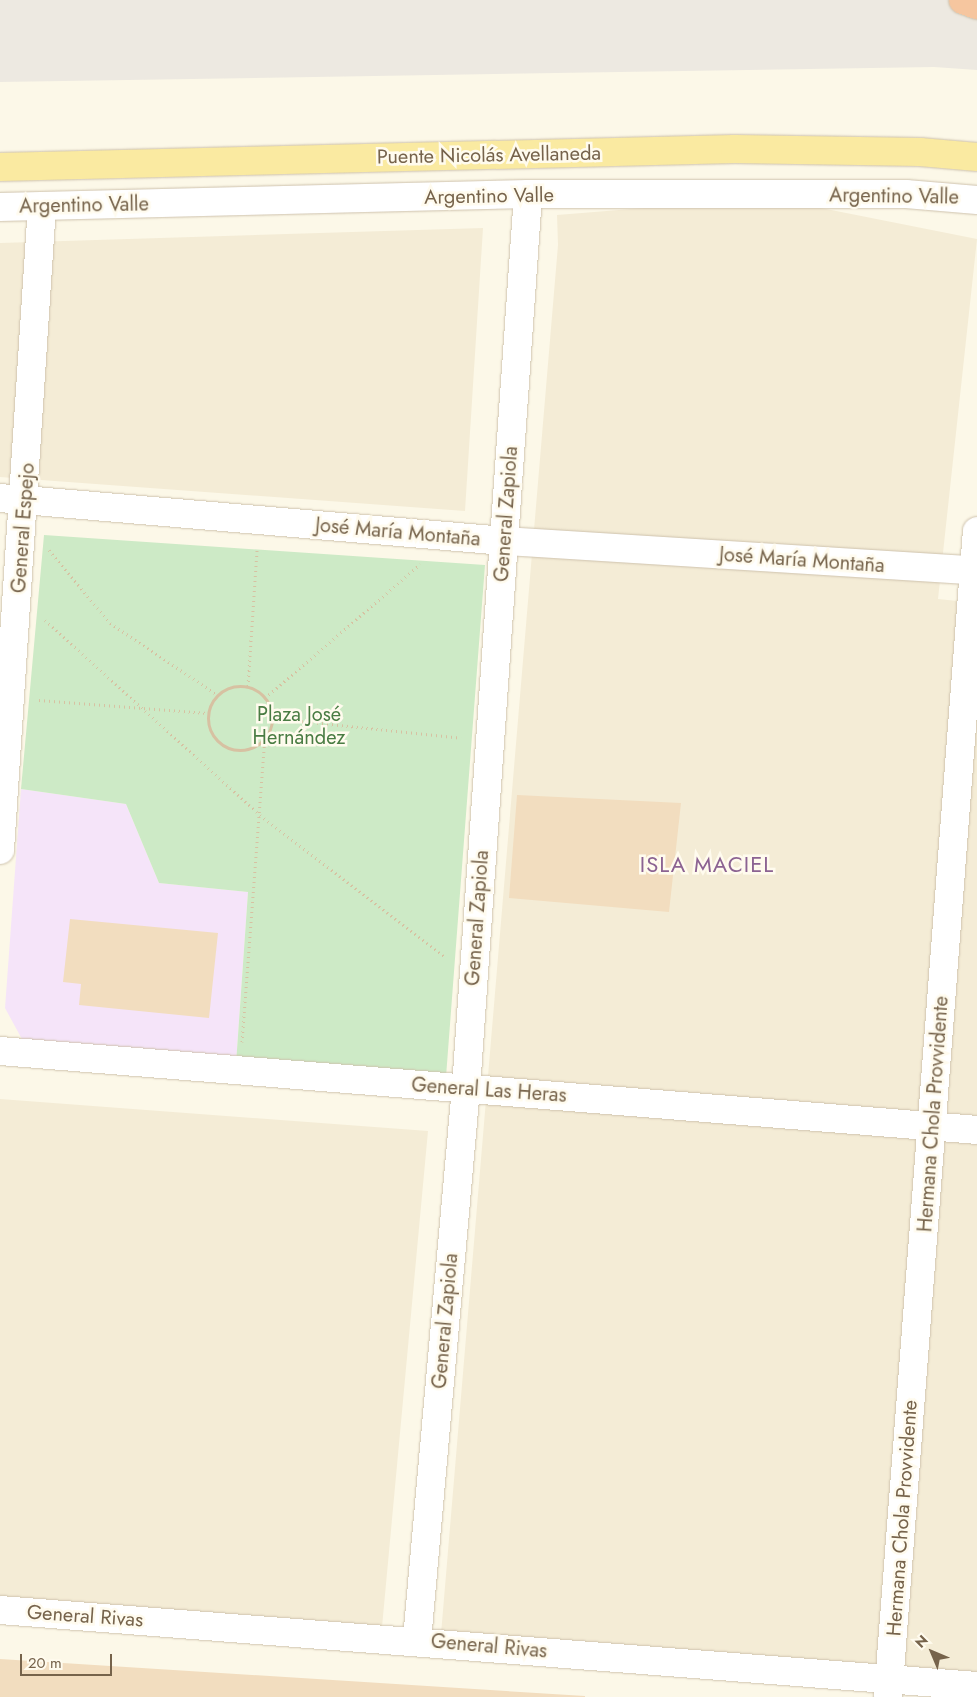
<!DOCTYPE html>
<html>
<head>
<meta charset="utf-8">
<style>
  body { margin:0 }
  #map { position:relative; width:977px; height:1697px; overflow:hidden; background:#fcf8e8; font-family:Jost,sans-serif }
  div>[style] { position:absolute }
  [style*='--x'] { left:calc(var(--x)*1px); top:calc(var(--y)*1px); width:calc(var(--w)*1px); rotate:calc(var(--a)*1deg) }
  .residential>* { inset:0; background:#f4ecd6 }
  .industrial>* { inset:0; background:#ede9e1 }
  .education>* { inset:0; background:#f5e4f9 }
  .green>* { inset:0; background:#cdeac6 }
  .building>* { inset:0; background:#f2ddbf }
  .path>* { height:3px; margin-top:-1.5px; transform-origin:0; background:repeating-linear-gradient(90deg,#d7c1a2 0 1px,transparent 0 5px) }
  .path>.ring { margin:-1.5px; padding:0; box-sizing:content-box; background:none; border:3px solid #d7c1a2; border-radius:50% }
  .roads { filter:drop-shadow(0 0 1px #cec2ad) drop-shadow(0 0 1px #cec2ad) }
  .minor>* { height:28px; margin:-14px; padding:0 14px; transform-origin:14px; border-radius:14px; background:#fff }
  .major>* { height:28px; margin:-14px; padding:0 14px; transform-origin:14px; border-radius:14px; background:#faeaa1 }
  .highway>* { height:28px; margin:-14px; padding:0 14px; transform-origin:14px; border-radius:14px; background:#f6c69f }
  span { translate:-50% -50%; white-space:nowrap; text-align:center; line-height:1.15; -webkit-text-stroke:5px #fffbee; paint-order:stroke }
  .street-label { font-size:20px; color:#76634b }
  .park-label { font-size:20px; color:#497c43 }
  .quarter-label { font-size:22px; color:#8c6392; letter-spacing:1px }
  .north { position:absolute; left:907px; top:1627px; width:50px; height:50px; -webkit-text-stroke:4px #fffbee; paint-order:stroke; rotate:315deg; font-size:14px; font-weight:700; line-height:20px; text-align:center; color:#76634b }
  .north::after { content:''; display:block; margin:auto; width:18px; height:22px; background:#76634b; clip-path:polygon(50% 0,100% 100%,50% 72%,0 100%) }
  .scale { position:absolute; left:20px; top:1654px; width:92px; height:22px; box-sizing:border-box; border:2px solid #76634b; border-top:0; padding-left:6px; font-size:15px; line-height:18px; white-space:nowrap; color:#76634b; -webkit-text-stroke:4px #fffbee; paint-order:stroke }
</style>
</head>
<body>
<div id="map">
  <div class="residential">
    <i style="clip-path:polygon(681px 205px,806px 205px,977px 239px,938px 599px,977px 603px,977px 1680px,440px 1646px,558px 245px,557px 215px)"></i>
    <i style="clip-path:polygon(483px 228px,465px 511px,0 477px,0 243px)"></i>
    <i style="clip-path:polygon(0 1099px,428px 1131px,381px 1638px,0 1599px)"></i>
  </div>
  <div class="industrial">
    <i style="clip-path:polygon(0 0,977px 0,977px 70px,934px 67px,0 82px)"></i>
  </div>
  <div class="education">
    <i style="clip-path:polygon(21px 789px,126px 804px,159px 883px,248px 892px,236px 1064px,23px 1041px,5px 1008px)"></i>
  </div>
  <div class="green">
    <i style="clip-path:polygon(44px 535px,485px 565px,445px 1090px,236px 1064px,248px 892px,159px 883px,126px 804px,21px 789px)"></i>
  </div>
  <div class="building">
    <i style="clip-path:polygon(517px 795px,681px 803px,669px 912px,509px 898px)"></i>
    <i style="clip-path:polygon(70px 919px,218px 933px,209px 1018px,79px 1005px,81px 984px,63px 982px)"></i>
    <i style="clip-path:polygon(0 1659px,585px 1696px,585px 1697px,0 1697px)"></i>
  </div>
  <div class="path">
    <i style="--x:49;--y:550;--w:95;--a:50.1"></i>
    <i style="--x:110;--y:623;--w:130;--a:33.7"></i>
    <i style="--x:45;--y:620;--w:290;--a:42.2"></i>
    <i style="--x:260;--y:815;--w:233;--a:37.5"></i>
    <i style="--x:248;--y:686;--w:136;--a:-86.2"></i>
    <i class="ring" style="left:208px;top:686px;width:61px;height:61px"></i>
    <i style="--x:265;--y:698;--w:205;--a:-40.8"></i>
    <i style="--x:39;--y:700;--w:169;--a:4.4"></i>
    <i style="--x:272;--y:718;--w:190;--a:6"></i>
    <i style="--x:242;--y:1042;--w:305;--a:-85.7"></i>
  </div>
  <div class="roads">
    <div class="minor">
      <i style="--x:0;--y:207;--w:528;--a:-1.41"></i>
      <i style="--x:528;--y:194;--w:378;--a:0"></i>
      <i style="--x:906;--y:194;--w:71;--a:4.8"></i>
      <i style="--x:0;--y:498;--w:507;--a:4.87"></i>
      <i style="--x:505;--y:541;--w:473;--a:3.6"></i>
      <i style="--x:0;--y:850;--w:645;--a:-86.27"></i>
      <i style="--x:0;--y:1051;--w:980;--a:4.62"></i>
      <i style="--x:0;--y:1610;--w:980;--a:4.45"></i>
      <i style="--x:417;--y:1640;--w:554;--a:-84.93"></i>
      <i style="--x:466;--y:1088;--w:896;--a:-86.03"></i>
      <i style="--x:888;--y:1697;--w:1169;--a:-85.64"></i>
    </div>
    <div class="major">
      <i style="--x:0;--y:167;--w:735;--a:-1.4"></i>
      <i style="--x:735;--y:149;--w:185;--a:0.9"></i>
      <i style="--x:920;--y:152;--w:57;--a:5"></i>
    </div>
    <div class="highway">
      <i style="--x:963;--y:0;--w:15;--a:20"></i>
    </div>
  </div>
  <div class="street-label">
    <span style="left:489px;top:155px;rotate:-1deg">Puente Nicolás Avellaneda</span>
    <span style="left:489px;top:196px;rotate:-1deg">Argentino Valle</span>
    <span style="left:894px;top:196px;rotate:1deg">Argentino Valle</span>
    <span style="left:84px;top:205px;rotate:-1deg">Argentino Valle</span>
    <span style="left:506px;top:514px;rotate:-86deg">General Zapiola</span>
    <span style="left:23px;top:528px;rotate:-86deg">General Espejo</span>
    <span style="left:398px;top:532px;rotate:5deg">José María Montaña</span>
    <span style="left:802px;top:560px;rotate:4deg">José María Montaña</span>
    <span style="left:477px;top:918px;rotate:-86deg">General Zapiola</span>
    <span style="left:489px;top:1090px;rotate:4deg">General Las Heras</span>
    <span style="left:933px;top:1114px;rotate:-86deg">Hermana Chola Provvidente</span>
    <span style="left:445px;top:1321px;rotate:-85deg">General Zapiola</span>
    <span style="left:902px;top:1518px;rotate:-86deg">Hermana Chola Provvidente</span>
    <span style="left:85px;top:1616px;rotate:4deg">General Rivas</span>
    <span style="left:489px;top:1646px;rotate:5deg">General Rivas</span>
  </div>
  <div class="park-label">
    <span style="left:299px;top:726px">Plaza José<br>Hernández</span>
  </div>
  <div class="quarter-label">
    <span style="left:707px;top:865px">ISLA MACIEL</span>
  </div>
  <div class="north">N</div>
  <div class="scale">20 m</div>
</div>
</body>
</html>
